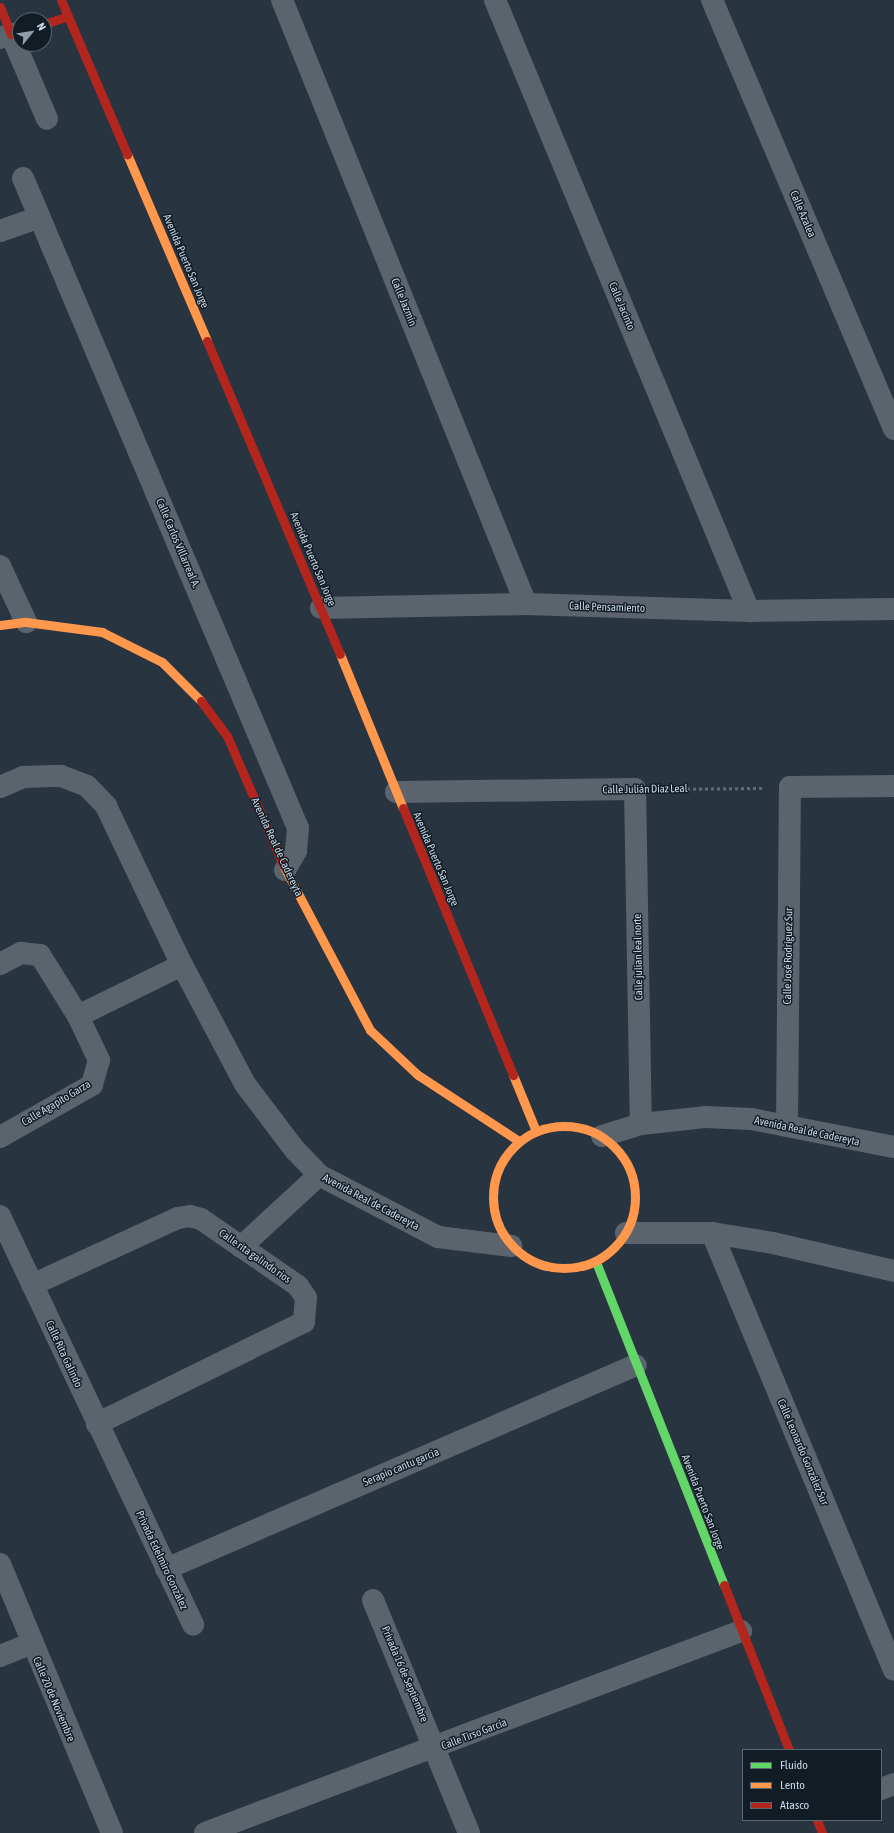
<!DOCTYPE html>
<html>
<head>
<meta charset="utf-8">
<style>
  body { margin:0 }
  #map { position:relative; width:894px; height:1833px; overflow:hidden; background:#283440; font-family:"Asap Condensed",sans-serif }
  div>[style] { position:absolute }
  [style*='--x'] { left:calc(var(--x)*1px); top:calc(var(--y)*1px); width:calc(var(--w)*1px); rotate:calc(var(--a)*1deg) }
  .path>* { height:2.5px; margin-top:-1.25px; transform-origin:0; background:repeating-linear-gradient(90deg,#636c74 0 3px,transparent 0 6px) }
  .street>* { height:22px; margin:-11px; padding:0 11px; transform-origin:11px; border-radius:11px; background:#5b646d }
  .fast>* { height:9px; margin:-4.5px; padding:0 4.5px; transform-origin:4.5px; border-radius:4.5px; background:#63d668 }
  .slow>* { height:9px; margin:-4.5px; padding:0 4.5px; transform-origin:4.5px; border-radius:4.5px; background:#ff974d }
  .slow>.ring { margin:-4.5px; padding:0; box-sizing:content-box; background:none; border:9px solid #ff974d; border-radius:50% }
  .jam>* { height:9px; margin:-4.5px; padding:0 4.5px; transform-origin:4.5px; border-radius:4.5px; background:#b3261e }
  span { translate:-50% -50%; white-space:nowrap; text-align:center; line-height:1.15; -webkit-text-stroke:3px #111c25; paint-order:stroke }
  .street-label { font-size:11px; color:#c9d8e5 }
  .legend { position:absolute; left:742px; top:1749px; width:140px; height:72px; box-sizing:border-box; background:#111c25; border:1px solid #5b6772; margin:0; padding:5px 7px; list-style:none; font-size:12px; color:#c9d8e5 }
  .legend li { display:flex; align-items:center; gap:8px; height:20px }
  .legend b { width:20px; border:1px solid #5b6772 }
  .north { position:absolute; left:12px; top:12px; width:40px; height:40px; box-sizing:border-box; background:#111c25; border:1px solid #5b6772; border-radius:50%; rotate:60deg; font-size:11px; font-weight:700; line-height:16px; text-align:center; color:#c9d8e5 }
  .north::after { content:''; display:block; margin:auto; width:14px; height:18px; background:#919fab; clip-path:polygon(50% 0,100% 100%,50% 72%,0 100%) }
</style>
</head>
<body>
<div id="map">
  <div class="path">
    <i style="--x:663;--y:789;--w:99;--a:-0.6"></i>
  </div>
  <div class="street">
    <i style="--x:282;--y:0;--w:651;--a:68"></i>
    <i style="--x:495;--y:0;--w:662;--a:67.43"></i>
    <i style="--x:712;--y:0;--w:466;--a:67"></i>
    <i style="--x:0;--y:38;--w:12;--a:-20"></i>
    <i style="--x:11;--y:34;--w:92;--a:67"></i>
    <i style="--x:23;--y:178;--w:706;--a:67.07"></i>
    <i style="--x:298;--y:828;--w:23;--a:95"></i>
    <i style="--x:296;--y:851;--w:22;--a:120"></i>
    <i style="--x:0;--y:231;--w:42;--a:-19.3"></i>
    <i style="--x:0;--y:566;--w:62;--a:65.1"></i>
    <i style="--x:321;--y:608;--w:205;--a:-1.1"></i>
    <i style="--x:526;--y:604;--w:223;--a:1.8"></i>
    <i style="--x:749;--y:611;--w:145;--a:-0.8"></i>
    <i style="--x:0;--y:787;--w:25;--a:-23"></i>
    <i style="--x:23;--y:777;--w:38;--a:-2"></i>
    <i style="--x:61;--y:776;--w:28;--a:21"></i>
    <i style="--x:87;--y:786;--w:28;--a:46"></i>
    <i style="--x:106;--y:806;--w:176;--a:64.5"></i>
    <i style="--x:182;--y:965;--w:135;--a:62.1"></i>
    <i style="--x:245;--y:1084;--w:83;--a:52.9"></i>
    <i style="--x:295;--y:1150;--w:35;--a:46"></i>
    <i style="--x:319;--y:1175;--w:134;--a:27.5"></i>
    <i style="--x:438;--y:1237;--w:74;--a:7"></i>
    <i style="--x:396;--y:792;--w:239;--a:-0.7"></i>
    <i style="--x:635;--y:789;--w:335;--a:89"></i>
    <i style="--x:0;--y:964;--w:24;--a:-28"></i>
    <i style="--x:21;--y:953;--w:19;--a:6"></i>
    <i style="--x:40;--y:955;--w:72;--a:58.1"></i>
    <i style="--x:78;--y:1016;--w:49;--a:64.5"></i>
    <i style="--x:99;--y:1060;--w:26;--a:106"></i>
    <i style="--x:92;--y:1085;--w:106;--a:150.5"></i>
    <i style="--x:78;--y:1016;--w:116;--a:-26.1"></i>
    <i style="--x:787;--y:1125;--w:338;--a:-89.5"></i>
    <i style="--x:790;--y:787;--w:104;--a:-0.6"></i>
    <i style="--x:602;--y:1136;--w:41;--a:-17.1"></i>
    <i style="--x:641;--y:1124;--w:64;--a:-6.2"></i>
    <i style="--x:705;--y:1117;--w:46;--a:2.5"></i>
    <i style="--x:751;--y:1119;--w:146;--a:11.1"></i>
    <i style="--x:0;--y:1216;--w:452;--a:64.7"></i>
    <i style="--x:626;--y:1233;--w:86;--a:0"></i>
    <i style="--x:712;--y:1233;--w:62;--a:9.3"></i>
    <i style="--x:773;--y:1243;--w:124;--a:13"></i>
    <i style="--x:712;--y:1233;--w:473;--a:67.4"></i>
    <i style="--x:241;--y:1247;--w:106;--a:-42.7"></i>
    <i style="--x:32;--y:1285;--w:161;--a:-24.7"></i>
    <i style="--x:178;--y:1218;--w:12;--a:-9"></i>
    <i style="--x:190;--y:1216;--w:11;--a:15"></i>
    <i style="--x:201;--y:1219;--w:118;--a:34.6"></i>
    <i style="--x:298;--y:1286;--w:14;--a:56"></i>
    <i style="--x:306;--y:1298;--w:24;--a:95"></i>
    <i style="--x:304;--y:1322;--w:231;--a:153.8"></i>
    <i style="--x:0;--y:1564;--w:291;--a:67.4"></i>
    <i style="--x:166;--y:1569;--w:512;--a:-23.46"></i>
    <i style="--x:373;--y:1600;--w:252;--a:67.6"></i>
    <i style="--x:0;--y:1656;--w:32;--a:-22"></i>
    <i style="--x:881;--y:1789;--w:14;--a:-21"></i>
    <i style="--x:205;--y:1833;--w:573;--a:-20.65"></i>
  </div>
  <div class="fast">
    <i style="--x:596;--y:1262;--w:347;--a:68.4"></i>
  </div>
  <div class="slow">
    <i style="--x:127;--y:154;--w:203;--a:66.8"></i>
    <i style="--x:0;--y:625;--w:26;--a:-7"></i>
    <i style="--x:26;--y:622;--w:77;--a:7.5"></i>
    <i style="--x:102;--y:632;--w:67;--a:26.6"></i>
    <i style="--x:162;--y:662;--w:55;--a:45"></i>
    <i style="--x:340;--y:654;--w:166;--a:67.8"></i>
    <i style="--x:283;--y:865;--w:187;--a:62.2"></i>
    <i style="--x:370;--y:1030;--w:66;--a:43.2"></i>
    <i style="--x:418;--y:1075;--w:121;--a:33.2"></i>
    <i style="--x:513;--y:1075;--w:61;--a:67.7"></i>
    <i class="ring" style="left:493px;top:1126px;width:133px;height:133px"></i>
  </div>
  <div class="jam">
    <i style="--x:61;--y:0;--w:168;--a:66.8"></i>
    <i style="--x:0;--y:7;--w:29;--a:68"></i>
    <i style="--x:11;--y:34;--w:9;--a:-13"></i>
    <i style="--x:44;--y:24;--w:25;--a:-18"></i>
    <i style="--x:207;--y:341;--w:340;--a:67"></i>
    <i style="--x:201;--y:701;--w:44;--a:53.4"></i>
    <i style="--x:227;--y:736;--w:141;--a:66.5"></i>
    <i style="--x:403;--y:808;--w:289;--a:67.6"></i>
    <i style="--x:724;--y:1585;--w:177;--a:68.5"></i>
    <i style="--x:817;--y:1820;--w:14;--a:69"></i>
  </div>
  <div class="street-label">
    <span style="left:803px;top:214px;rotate:67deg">Calle Azalea</span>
    <span style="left:186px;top:261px;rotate:67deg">Avenida Puerto San Jorge</span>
    <span style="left:404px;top:302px;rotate:68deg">Calle Jazmín</span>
    <span style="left:622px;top:306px;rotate:67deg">Calle Jacinto</span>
    <span style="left:178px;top:543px;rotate:67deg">Calle Carlos Villarreal A.</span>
    <span style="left:313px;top:559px;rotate:67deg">Avenida Puerto San Jorge</span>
    <span style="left:607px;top:607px;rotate:2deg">Calle Pensamiento</span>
    <span style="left:645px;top:789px;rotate:-1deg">Calle Julián Díaz Leal</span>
    <span style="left:277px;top:847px;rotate:65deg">Avenida Real de Cadereyta</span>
    <span style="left:436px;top:859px;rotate:67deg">Avenida Puerto San Jorge</span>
    <span style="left:788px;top:956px;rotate:-89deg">Calle José Rodríguez Sur</span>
    <span style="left:638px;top:957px;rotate:-91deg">Calle julian leal norte</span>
    <span style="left:56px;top:1103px;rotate:-31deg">Calle Agapito Garza</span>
    <span style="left:807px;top:1131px;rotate:12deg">Avenida Real de Cadereyta</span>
    <span style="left:371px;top:1202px;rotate:28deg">Avenida Real de Cadereyta</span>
    <span style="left:255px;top:1256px;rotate:35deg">Calle rita galindo rios</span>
    <span style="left:64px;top:1354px;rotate:65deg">Calle Rita Galindo</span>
    <span style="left:803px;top:1452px;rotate:67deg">Calle Leonardo González Sur</span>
    <span style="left:401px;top:1467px;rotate:-23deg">Serapio cantu garcia</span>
    <span style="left:703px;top:1502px;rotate:69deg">Avenida Puerto San Jorge</span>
    <span style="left:162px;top:1560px;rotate:65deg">Privada Edelmiro González</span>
    <span style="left:405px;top:1674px;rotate:67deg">Privada 16 de Septiembre</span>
    <span style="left:54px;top:1699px;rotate:67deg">Calle 20 de Noviembre</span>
    <span style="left:474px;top:1734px;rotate:-21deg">Calle Tirso García</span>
  </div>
  <ul class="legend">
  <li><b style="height:5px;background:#63d668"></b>Fluido</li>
  <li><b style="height:5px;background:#ff974d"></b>Lento</li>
  <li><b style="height:5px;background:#b3261e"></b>Atasco</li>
  </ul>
  <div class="north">N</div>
</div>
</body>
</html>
